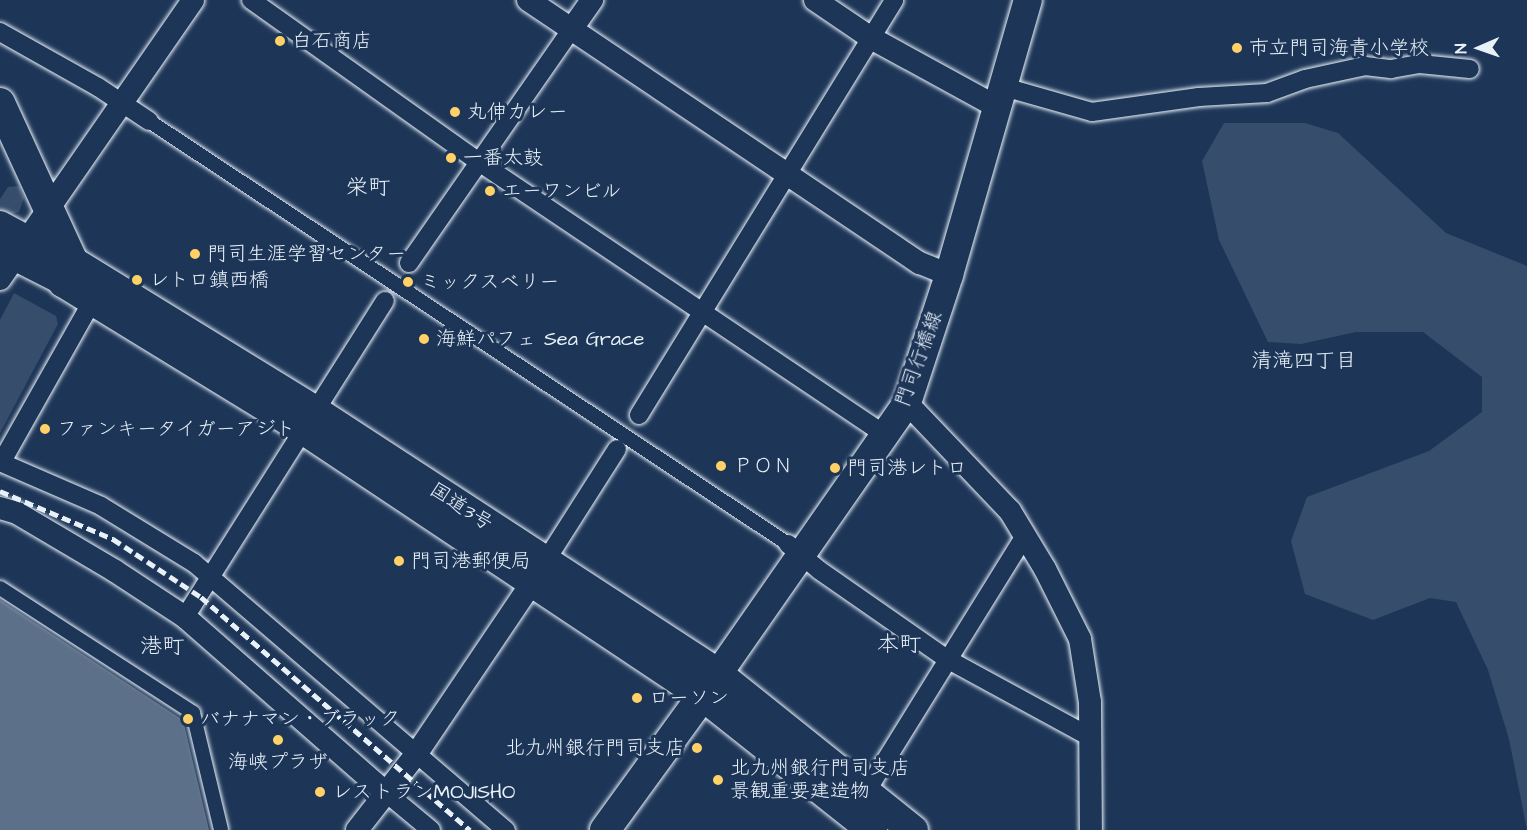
<!DOCTYPE html>
<html>
<head>
<meta charset="utf-8">
<style>
  body { margin:0 }
  #map { position:relative; width:1527px; height:830px; overflow:hidden; background:#1d3557; font-family:"Architects Daughter","Klee One",sans-serif }
  div>[style] { position:absolute }
  [style*='--x'] { left:calc(var(--x)*1px); top:calc(var(--y)*1px); width:calc(var(--w)*1px); rotate:calc(var(--a)*1deg) }
  .green>* { inset:0; background:#374d6c }
  .water>* { inset:0; background:#5d7089 }
  .roads { filter:drop-shadow(0 0 2px #e8f1f8) drop-shadow(0 0 2px #e8f1f8) }
  .pedestrian>* { height:14px; margin:-7px; padding:0 7px; transform-origin:7px; border-radius:7px; background:#1d3557 }
  .minor>* { height:18px; margin:-9px; padding:0 9px; transform-origin:9px; border-radius:9px; background:#1d3557 }
  .tertiary>* { height:22px; margin:-11px; padding:0 11px; transform-origin:11px; border-radius:11px; background:#1d3557 }
  .secondary>* { height:26px; margin:-13px; padding:0 13px; transform-origin:13px; border-radius:13px; background:#1d3557 }
  .primary>* { height:28px; margin:-14px; padding:0 14px; transform-origin:14px; border-radius:14px; background:#1d3557 }
  .trunk>* { height:30px; margin:-15px; padding:0 15px; transform-origin:15px; border-radius:15px; background:#1d3557 }
  .rail>* { height:4.5px; margin-top:-2.25px; transform-origin:0; background:repeating-linear-gradient(90deg,#e8f1f8 0 9px,transparent 0 13.5px) }
  .dots>* { width:16px; height:16px; translate:-50% -50%; box-sizing:border-box; border:3px solid #1d3557; border-radius:50% }
  span { translate:-50% -50%; white-space:nowrap; text-align:center; line-height:1.15; -webkit-text-stroke:6px #1d3557; paint-order:stroke }
  .poi-label { font-size:20px; color:#e8f1f8 }
  .left { translate:0 -50%; text-align:left }
  .right { translate:-100% -50%; text-align:right }
  .street-label { font-size:20px; color:#e8f1f8 }
  .neighbourhood-label { font-size:21px; color:#e8f1f8 }
  .quarter-label { font-size:22px; color:#e8f1f8 }
  .north { position:absolute; left:1449px; top:18px; width:60px; height:60px; -webkit-text-stroke:4px #1d3557; paint-order:stroke; rotate:268deg; font-size:16px; font-weight:700; line-height:24px; text-align:center; color:#e8f1f8 }
  .north::after { content:''; display:block; margin:auto; width:21px; height:27px; background:#e8f1f8; clip-path:polygon(50% 0,100% 100%,50% 72%,0 100%) }
</style>
</head>
<body>
<div id="map">
  <div class="green">
    <i style="clip-path:polygon(1224px 123px,1305px 123px,1338px 133px,1446px 233px,1527px 266px,1527px 830px,1509px 739px,1488px 670px,1456px 602px,1430px 598px,1373px 620px,1305px 594px,1291px 541px,1307px 497px,1429px 451px,1482px 412px,1482px 377px,1423px 332px,1356px 332px,1301px 344px,1268px 342px,1219px 240px,1202px 161px)"></i>
    <i style="clip-path:polygon(19px 186px,24px 198px,19px 212px,7px 215px,0 211px,0 199px,8px 187px)"></i>
    <i style="clip-path:polygon(14px 293px,56px 316px,58px 324px,0 433px,0 320px)"></i>
  </div>
  <div class="water">
    <i style="clip-path:polygon(0 600px,183px 720px,209px 830px,0 830px)"></i>
  </div>
  <div class="roads">
    <div class="pedestrian">
      <i style="--x:149;--y:121;--w:766;--a:33.5"></i>
      <i style="--x:0;--y:588;--w:230;--a:32.9"></i>
      <i style="--x:193;--y:713;--w:120;--a:76.5"></i>
    </div>
    <div class="minor">
      <i style="--x:251;--y:0;--w:280;--a:35.4"></i>
      <i style="--x:479;--y:162;--w:490;--a:33.9"></i>
      <i style="--x:0;--y:32;--w:112;--a:29.3"></i>
      <i style="--x:98;--y:87;--w:61;--a:33.7"></i>
      <i style="--x:1004;--y:87;--w:91;--a:15.9"></i>
      <i style="--x:1092;--y:112;--w:108;--a:-8"></i>
      <i style="--x:1199;--y:97;--w:68;--a:-3.4"></i>
      <i style="--x:1267;--y:93;--w:40;--a:-20.2"></i>
      <i style="--x:1305;--y:79;--w:61;--a:-12.2"></i>
      <i style="--x:1365;--y:66;--w:26;--a:7"></i>
      <i style="--x:1391;--y:69;--w:29;--a:-10"></i>
      <i style="--x:1420;--y:64;--w:50;--a:5.7"></i>
      <i style="--x:409;--y:263;--w:284;--a:-55.2"></i>
      <i style="--x:639;--y:415;--w:487;--a:-58.4"></i>
      <i style="--x:0;--y:462;--w:110;--a:23.5"></i>
      <i style="--x:101;--y:506;--w:109;--a:31.5"></i>
      <i style="--x:194;--y:563;--w:411;--a:40.6"></i>
      <i style="--x:1;--y:463;--w:187;--a:-60.6"></i>
      <i style="--x:788;--y:544;--w:40;--a:40"></i>
      <i style="--x:819;--y:570;--w:156;--a:34.8"></i>
      <i style="--x:947;--y:659;--w:163;--a:28.6"></i>
      <i style="--x:545;--y:562;--w:134;--a:-57.5"></i>
      <i style="--x:185;--y:617;--w:374;--a:-57.7"></i>
      <i style="--x:384;--y:791;--w:61;--a:39.7"></i>
      <i style="--x:861;--y:800;--w:309;--a:-58.2"></i>
    </div>
    <div class="tertiary">
      <i style="--x:528;--y:0;--w:472;--a:33.9"></i>
      <i style="--x:920;--y:263;--w:31;--a:22"></i>
      <i style="--x:815;--y:0;--w:68;--a:34.2"></i>
      <i style="--x:871;--y:38;--w:144;--a:28.7"></i>
      <i style="--x:571;--y:30;--w:37;--a:-55"></i>
      <i style="--x:0;--y:279;--w:339;--a:-55.3"></i>
      <i style="--x:907;--y:403;--w:149;--a:46.4"></i>
      <i style="--x:1010;--y:511;--w:68;--a:58.9"></i>
      <i style="--x:1045;--y:569;--w:78;--a:63.4"></i>
      <i style="--x:1080;--y:639;--w:64;--a:81"></i>
      <i style="--x:1090;--y:702;--w:128;--a:89.6"></i>
      <i style="--x:0;--y:508;--w:18;--a:16"></i>
      <i style="--x:17;--y:513;--w:114;--a:30.6"></i>
      <i style="--x:115;--y:571;--w:84;--a:33.3"></i>
      <i style="--x:185;--y:617;--w:264;--a:41.2"></i>
      <i style="--x:357;--y:830;--w:98;--a:-52.1"></i>
      <i style="--x:417;--y:753;--w:222;--a:-56"></i>
    </div>
    <div class="secondary">
      <i style="--x:0;--y:224;--w:81;--a:28.2"></i>
      <i style="--x:0;--y:250;--w:71;--a:26.9"></i>
    </div>
    <div class="primary">
      <i style="--x:718;--y:674;--w:330;--a:-55.1"></i>
      <i style="--x:907;--y:403;--w:135;--a:-71.8"></i>
      <i style="--x:949;--y:275;--w:286;--a:-74"></i>
    </div>
    <div class="trunk">
      <i style="--x:0;--y:103;--w:175;--a:65.3"></i>
      <i style="--x:73;--y:262;--w:284;--a:31.6"></i>
      <i style="--x:315;--y:411;--w:481;--a:33.1"></i>
      <i style="--x:718;--y:674;--w:250;--a:38.7"></i>
      <i style="--x:55;--y:241;--w:42;--a:79"></i>
      <i style="--x:63;--y:282;--w:281;--a:31.5"></i>
      <i style="--x:303;--y:429;--w:481;--a:33.7"></i>
      <i style="--x:703;--y:696;--w:216;--a:38.4"></i>
      <i style="--x:605;--y:830;--w:185;--a:-54"></i>
    </div>
  </div>
  <div class="rail">
    <i style="--x:0;--y:491;--w:123;--a:23"></i>
    <i style="--x:113;--y:539;--w:105;--a:33.4"></i>
    <i style="--x:201;--y:597;--w:356;--a:40.9"></i>
  </div>
  <div class="dots">
    <i style="left:280px;top:41px;background:#ffd166"></i>
    <i style="left:1237px;top:48px;background:#ffd166"></i>
    <i style="left:455px;top:112px;background:#ffd166"></i>
    <i style="left:451px;top:158px;background:#ffd166"></i>
    <i style="left:490px;top:191px;background:#ffd166"></i>
    <i style="left:195px;top:254px;background:#ffd166"></i>
    <i style="left:137px;top:280px;background:#ffd166"></i>
    <i style="left:408px;top:282px;background:#ffd166"></i>
    <i style="left:424px;top:339px;background:#ffd166"></i>
    <i style="left:45px;top:429px;background:#ffd166"></i>
    <i style="left:721px;top:466px;background:#ffd166"></i>
    <i style="left:835px;top:468px;background:#ffd166"></i>
    <i style="left:399px;top:561px;background:#ffd166"></i>
    <i style="left:637px;top:698px;background:#ffd166"></i>
    <i style="left:188px;top:719px;background:#ffd166"></i>
    <i style="left:278px;top:740px;background:#ffd166"></i>
    <i style="left:697px;top:748px;background:#ffd166"></i>
    <i style="left:718px;top:780px;background:#ffd166"></i>
    <i style="left:320px;top:792px;background:#ffd166"></i>
  </div>
  <div class="poi-label">
    <span class="left" style="left:292px;top:41px">白石商店</span>
    <span class="left" style="left:1249px;top:48px">市立門司海青小学校</span>
    <span class="left" style="left:467px;top:112px">丸伸カレー</span>
    <span class="left" style="left:463px;top:158px">一番太鼓</span>
    <span class="left" style="left:502px;top:191px">エーワンビル</span>
    <span class="left" style="left:207px;top:254px">門司生涯学習センター</span>
    <span class="left" style="left:149px;top:280px">レトロ鎮西橋</span>
    <span class="left" style="left:420px;top:282px">ミックスベリー</span>
    <span class="left" style="left:436px;top:339px">海鮮パフェ Sea Grace</span>
    <span class="left" style="left:57px;top:429px">ファンキータイガーアジト</span>
    <span class="left" style="left:733px;top:466px">ＰＯＮ</span>
    <span class="left" style="left:847px;top:468px">門司港レトロ</span>
    <span class="left" style="left:411px;top:561px">門司港郵便局</span>
    <span class="left" style="left:649px;top:698px">ローソン</span>
    <span class="left" style="left:200px;top:719px">バナナマン・ブラック</span>
    <span class="right" style="left:685px;top:748px">北九州銀行門司支店</span>
    <span style="left:278px;top:762px">海峡プラザ</span>
    <span class="left" style="left:730px;top:780px">北九州銀行門司支店<br>景観重要建造物</span>
    <span class="left" style="left:332px;top:792px">レストランMOJISHO</span>
  </div>
  <div class="street-label">
    <span style="left:919px;top:359px;rotate:-70deg">門司行橋線</span>
    <span style="left:461px;top:507px;rotate:33deg">国道3号</span>
  </div>
  <div class="neighbourhood-label">
    <span style="left:1304px;top:361px">清滝四丁目</span>
  </div>
  <div class="quarter-label">
    <span style="left:368px;top:188px">栄町</span>
    <span style="left:899px;top:645px">本町</span>
    <span style="left:162px;top:647px">港町</span>
  </div>
  <div class="north">N</div>
</div>
</body>
</html>
